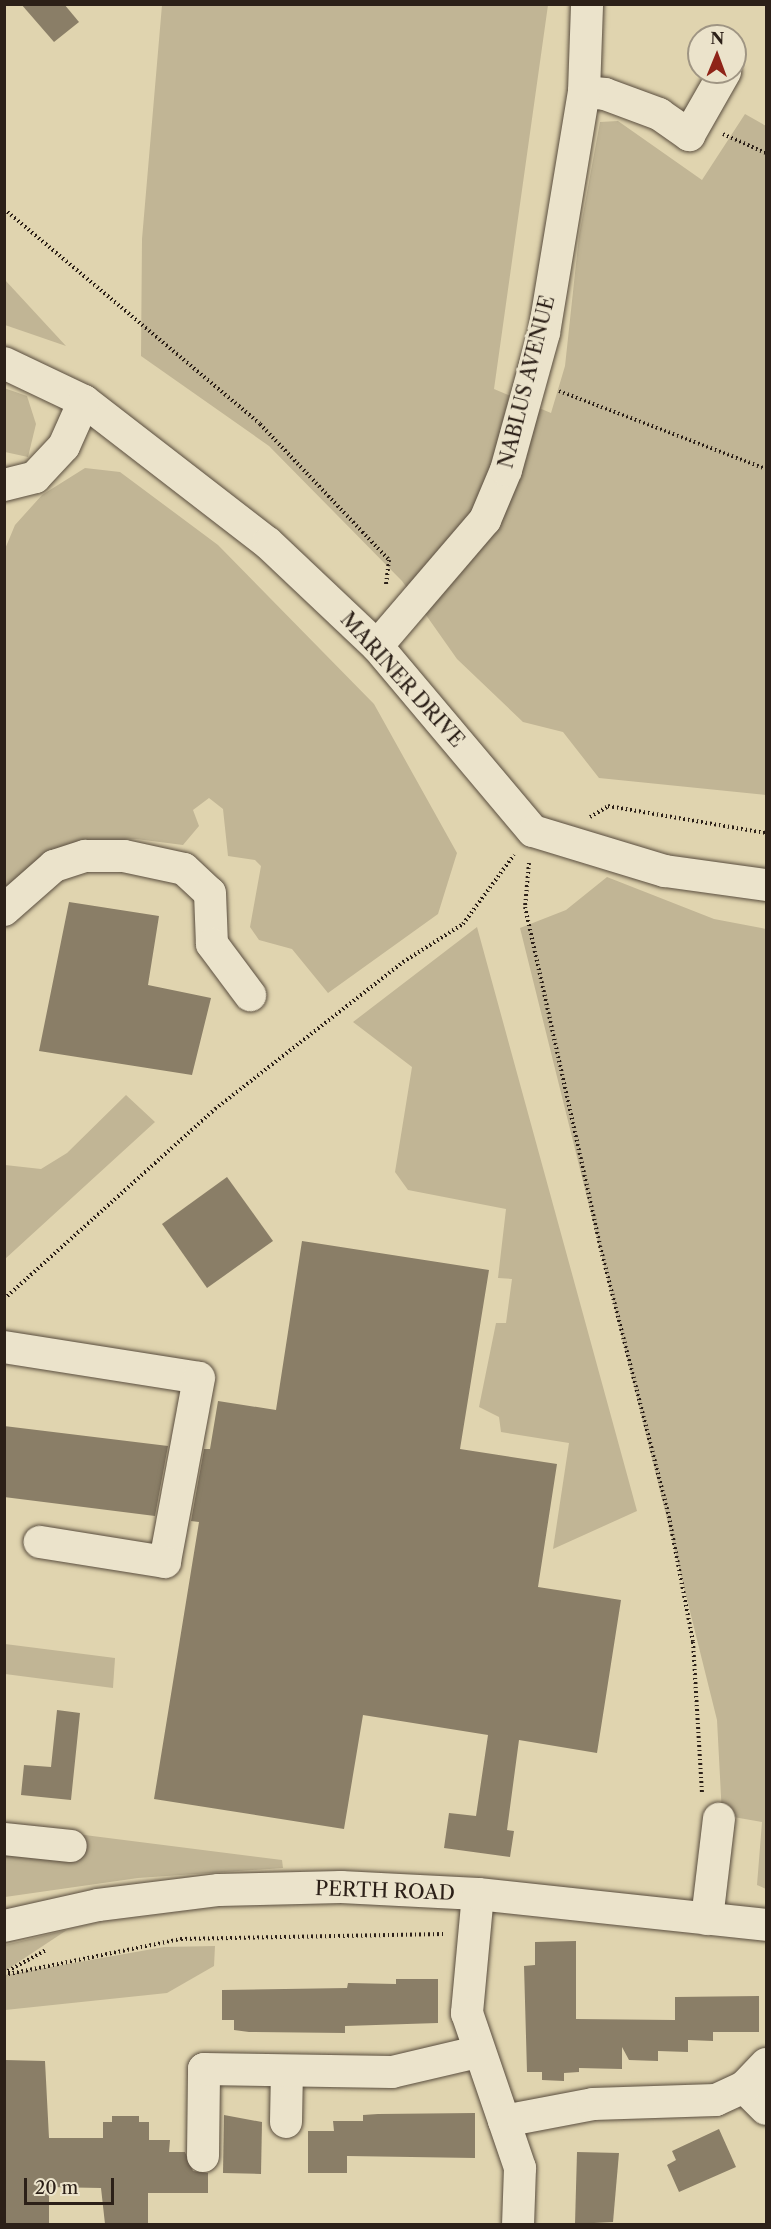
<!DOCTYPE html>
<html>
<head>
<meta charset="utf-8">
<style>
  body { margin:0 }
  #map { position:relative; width:771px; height:2229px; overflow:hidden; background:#e0d4af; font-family:"Libre Caslon Text",serif }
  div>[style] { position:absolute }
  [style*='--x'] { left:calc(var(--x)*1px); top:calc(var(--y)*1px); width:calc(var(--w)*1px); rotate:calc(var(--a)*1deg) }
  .green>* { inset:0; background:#c1b595 }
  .building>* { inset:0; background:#8a7e67 }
  .path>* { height:4px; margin-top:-2px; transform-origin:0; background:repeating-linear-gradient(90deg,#2c2018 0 1.5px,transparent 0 4.5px) }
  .roads { filter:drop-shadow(0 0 2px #594d3e) drop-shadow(0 0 2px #594d3e) }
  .minor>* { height:32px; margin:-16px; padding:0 16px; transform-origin:16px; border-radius:16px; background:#ebe3cb }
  span { translate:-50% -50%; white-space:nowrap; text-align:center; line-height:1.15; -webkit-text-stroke:6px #ebe3cb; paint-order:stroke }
  .street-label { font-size:20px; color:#2c2018 }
  .frame { position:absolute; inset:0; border:6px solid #2c2018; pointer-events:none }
  .north { position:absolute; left:687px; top:24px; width:60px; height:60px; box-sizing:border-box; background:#ebe3cb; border:2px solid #9f9583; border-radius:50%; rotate:1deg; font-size:16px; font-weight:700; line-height:24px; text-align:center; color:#2c2018 }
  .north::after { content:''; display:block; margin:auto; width:21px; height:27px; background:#8f2418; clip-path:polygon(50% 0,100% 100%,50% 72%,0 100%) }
  .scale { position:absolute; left:24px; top:2178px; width:90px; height:27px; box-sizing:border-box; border:3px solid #2c2018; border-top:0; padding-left:8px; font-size:18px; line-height:21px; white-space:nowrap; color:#2c2018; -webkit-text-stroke:4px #ebe3cb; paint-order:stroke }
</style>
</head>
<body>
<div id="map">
  <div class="green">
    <i style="clip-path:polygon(162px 5px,548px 5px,494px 389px,551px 413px,565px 366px,579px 236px,600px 122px,618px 121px,702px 180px,745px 114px,766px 126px,766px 795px,599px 778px,563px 732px,523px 722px,457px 659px,402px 581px,269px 446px,141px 356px,142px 239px)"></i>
    <i style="clip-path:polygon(5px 280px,66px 346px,5px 325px)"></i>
    <i style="clip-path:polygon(4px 388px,27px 396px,36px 424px,28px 457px,5px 452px)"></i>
    <i style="clip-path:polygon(85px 468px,120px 472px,218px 545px,374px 704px,457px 853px,438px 914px,328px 993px,292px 949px,259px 940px,250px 927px,261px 866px,255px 860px,228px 856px,223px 809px,209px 798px,193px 810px,199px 826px,183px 845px,136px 839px,95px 842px,5px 891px,5px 549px,15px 525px,42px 495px)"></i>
    <i style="clip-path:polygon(607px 877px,714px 919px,766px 929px,766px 1889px,757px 1885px,762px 1822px,722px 1815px,717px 1720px,520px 928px,566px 910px)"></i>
    <i style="clip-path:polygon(477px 927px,637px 1511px,553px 1549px,569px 1443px,501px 1432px,499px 1417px,479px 1407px,496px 1323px,506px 1323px,512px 1279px,498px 1278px,506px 1209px,408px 1190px,395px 1172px,412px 1067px,353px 1022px)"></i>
    <i style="clip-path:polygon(126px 1095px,155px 1122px,5px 1259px,5px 1165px,41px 1169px,67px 1153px)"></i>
    <i style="clip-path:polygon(5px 1644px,115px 1658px,113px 1688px,5px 1674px)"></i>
    <i style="clip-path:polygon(53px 1831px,282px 1860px,283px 1868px,138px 1878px,5px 1897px,4px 1850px)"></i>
    <i style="clip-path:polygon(67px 1930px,5px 1971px,5px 1945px)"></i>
    <i style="clip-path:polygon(215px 1946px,214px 1966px,167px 1993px,5px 2010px,5px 1975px,164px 1947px)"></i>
  </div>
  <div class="building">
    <i style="clip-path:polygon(21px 4px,64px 4px,79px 22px,54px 42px)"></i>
    <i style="clip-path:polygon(69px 902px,159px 916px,148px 985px,211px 998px,192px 1075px,39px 1051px)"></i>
    <i style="clip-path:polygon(227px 1177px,273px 1241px,207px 1288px,162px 1224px)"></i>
    <i style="clip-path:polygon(302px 1241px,489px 1270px,460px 1449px,557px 1464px,538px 1587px,621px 1600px,597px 1753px,519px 1740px,507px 1830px,514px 1831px,510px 1857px,444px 1848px,449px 1813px,476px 1816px,488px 1735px,363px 1715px,344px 1829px,154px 1799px,199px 1522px,191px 1521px,204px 1449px,210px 1449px,218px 1401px,276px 1410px)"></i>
    <i style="clip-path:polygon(4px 1426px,168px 1446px,155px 1516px,4px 1497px)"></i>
    <i style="clip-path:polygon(57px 1710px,80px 1713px,71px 1800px,21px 1795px,24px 1765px,51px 1767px)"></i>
    <i style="clip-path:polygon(576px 1941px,576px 2019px,675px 2020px,675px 1997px,759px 1996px,759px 2032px,713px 2032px,713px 2041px,688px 2040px,688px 2052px,658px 2051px,658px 2061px,629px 2060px,622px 2047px,622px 2069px,579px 2068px,579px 2072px,564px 2073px,564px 2081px,542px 2080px,542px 2072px,527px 2072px,524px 1966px,535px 1965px,535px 1942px)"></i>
    <i style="clip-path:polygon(396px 1979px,438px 1979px,438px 2023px,345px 2026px,345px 2033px,249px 2032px,234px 2030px,234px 2020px,222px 2020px,222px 1990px,347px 1988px,348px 1983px,396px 1984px)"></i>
    <i style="clip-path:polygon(5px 2060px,45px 2061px,49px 2138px,103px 2138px,103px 2122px,112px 2122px,112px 2116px,139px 2116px,139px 2122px,149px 2122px,149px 2140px,170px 2140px,169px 2152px,185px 2152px,193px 2171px,208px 2173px,208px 2193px,148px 2193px,148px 2224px,105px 2224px,101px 2188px,49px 2187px,49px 2224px,4px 2224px)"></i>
    <i style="clip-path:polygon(475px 2113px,475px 2158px,347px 2156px,347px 2173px,308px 2173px,308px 2131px,334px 2131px,333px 2121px,363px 2121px,363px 2115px,378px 2114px)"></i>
    <i style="clip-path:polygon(224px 2115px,262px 2122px,261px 2174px,223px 2173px)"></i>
    <i style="clip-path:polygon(719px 2129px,736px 2167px,679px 2192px,667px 2165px,676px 2160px,672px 2151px)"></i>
    <i style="clip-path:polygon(577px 2152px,619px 2153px,613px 2222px,575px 2224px)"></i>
  </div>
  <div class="path">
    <i style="--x:723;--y:134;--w:47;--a:23.8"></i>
    <i style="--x:4;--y:209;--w:334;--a:40"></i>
    <i style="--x:260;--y:424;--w:187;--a:46.5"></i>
    <i style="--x:389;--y:560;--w:26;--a:97"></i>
    <i style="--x:559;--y:391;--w:221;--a:20.6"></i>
    <i style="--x:590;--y:817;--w:21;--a:-31"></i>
    <i style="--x:608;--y:806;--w:160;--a:9.7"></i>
    <i style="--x:529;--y:863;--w:44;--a:95.2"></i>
    <i style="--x:525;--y:907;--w:347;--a:77.5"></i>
    <i style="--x:600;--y:1246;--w:275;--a:75.7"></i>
    <i style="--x:668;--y:1512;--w:132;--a:79.1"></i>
    <i style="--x:693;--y:1642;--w:151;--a:86.6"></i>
    <i style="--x:4;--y:1299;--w:284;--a:-42"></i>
    <i style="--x:215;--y:1109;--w:239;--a:-38"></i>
    <i style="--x:403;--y:962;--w:71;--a:-32.3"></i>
    <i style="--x:463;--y:924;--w:86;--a:-53.5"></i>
    <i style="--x:4;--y:1973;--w:48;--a:-28.7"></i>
    <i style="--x:4;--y:1975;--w:181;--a:-11.5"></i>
    <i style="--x:181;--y:1939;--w:263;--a:-1.1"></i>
  </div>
  <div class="roads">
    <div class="minor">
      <i style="--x:584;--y:92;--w:21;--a:5"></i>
      <i style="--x:605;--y:94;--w:58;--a:20.3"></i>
      <i style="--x:659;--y:114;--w:37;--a:35"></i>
      <i style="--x:689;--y:135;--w:73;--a:-60.3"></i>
      <i style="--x:4;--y:363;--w:89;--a:25.4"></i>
      <i style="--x:84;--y:401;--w:232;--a:37.7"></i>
      <i style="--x:268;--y:543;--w:150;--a:43.4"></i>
      <i style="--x:377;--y:646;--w:242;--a:49.9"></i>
      <i style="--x:533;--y:831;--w:138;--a:16.9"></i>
      <i style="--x:665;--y:871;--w:102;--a:7.9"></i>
      <i style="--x:4;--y:485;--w:32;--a:-14"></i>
      <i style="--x:35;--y:477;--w:42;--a:-46.9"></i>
      <i style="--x:64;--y:446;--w:49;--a:-66"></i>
      <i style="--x:377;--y:646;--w:166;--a:-49.4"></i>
      <i style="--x:485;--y:520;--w:54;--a:-67.2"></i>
      <i style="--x:506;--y:470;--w:142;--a:-74.5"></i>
      <i style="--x:544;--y:333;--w:244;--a:-80.6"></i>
      <i style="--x:584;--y:92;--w:88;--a:-88"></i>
      <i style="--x:4;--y:910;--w:67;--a:-41.3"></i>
      <i style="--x:54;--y:866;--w:33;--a:-18"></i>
      <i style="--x:85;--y:856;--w:39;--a:0"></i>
      <i style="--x:124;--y:856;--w:61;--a:12.2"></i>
      <i style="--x:184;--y:869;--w:35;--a:43"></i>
      <i style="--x:210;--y:893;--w:51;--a:87.8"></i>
      <i style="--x:212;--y:944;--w:64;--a:53.3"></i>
      <i style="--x:4;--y:1347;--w:197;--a:9"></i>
      <i style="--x:199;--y:1378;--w:187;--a:100.5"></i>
      <i style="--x:165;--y:1562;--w:127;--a:-170.9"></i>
      <i style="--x:4;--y:1839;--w:67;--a:6"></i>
      <i style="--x:478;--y:1894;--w:120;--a:95.3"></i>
      <i style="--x:467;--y:2013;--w:164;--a:71.1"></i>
      <i style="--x:520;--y:2168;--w:56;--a:92"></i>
      <i style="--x:707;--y:1919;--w:101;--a:-83.2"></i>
      <i style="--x:4;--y:1926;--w:96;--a:-12.6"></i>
      <i style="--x:98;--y:1905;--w:122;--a:-7.1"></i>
      <i style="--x:219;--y:1890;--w:122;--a:-1.4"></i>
      <i style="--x:341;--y:1887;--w:137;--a:2.9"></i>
      <i style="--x:478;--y:1894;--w:290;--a:6.1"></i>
      <i style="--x:744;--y:2087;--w:31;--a:45"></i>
      <i style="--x:504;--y:2121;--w:91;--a:-10.8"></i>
      <i style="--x:593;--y:2104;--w:123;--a:-1.9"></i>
      <i style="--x:716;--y:2100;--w:31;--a:-25"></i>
      <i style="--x:744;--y:2087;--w:32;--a:-46"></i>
      <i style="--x:286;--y:2122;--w:51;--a:-88.9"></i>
      <i style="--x:203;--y:2156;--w:87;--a:-89.3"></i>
      <i style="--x:204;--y:2069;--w:188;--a:0.9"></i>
      <i style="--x:392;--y:2072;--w:87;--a:-13.2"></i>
    </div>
  </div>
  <div class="street-label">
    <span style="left:527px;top:382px;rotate:-76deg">NABLUS AVENUE</span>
    <span style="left:402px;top:680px;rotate:48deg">MARINER DRIVE</span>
    <span style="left:385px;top:1891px;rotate:2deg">PERTH ROAD</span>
  </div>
  <div class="frame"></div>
  <div class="north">N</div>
  <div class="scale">20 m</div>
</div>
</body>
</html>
